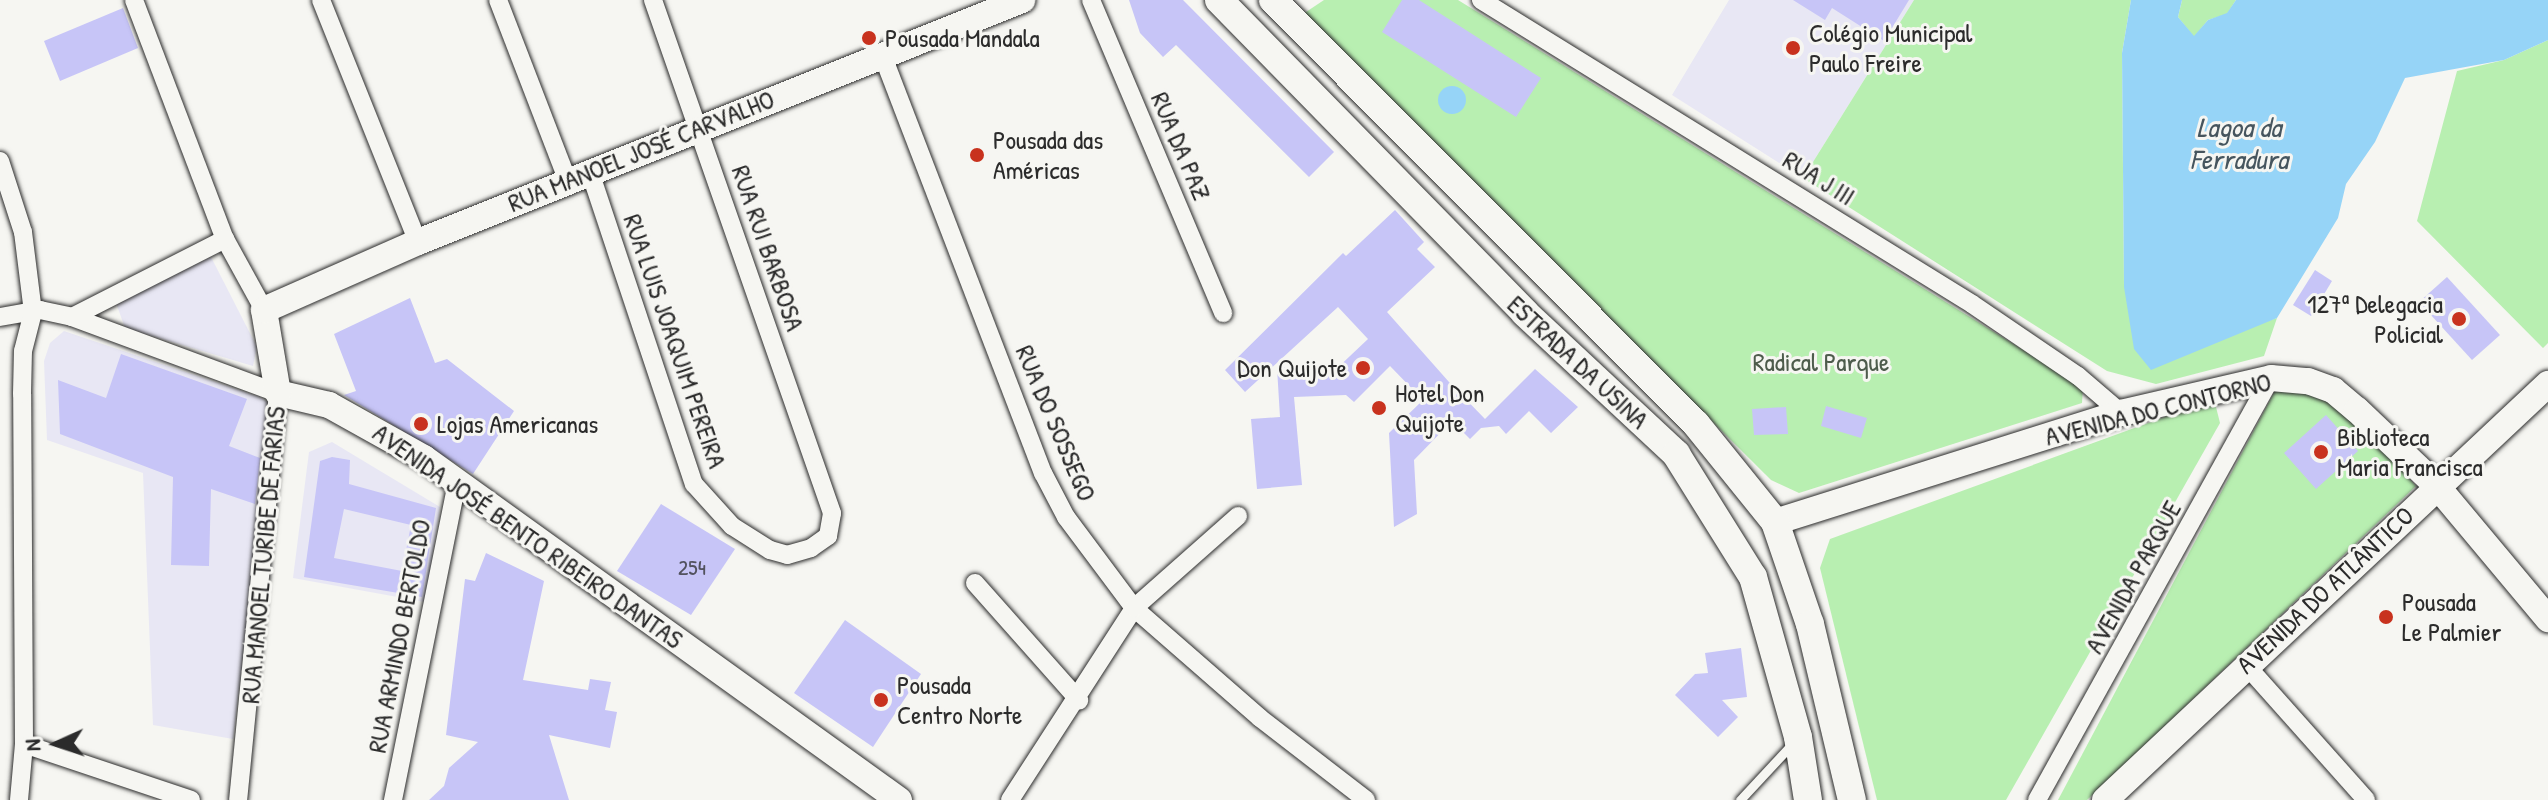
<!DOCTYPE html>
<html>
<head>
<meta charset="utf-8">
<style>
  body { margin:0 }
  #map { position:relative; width:2548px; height:800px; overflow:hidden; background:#f6f6f2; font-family:"Patrick Hand",sans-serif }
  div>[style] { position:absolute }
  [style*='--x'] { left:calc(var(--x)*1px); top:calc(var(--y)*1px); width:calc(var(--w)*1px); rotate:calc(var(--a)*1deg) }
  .built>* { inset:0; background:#e8e7f4 }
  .green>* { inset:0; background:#b8efb1 }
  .water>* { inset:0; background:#96d4f7 }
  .round { border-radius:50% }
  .building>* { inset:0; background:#c7c5f7 }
  .roads { filter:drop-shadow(0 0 2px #2b2b2b) drop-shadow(0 0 2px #2b2b2b) }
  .lane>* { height:9px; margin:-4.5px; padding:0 4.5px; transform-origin:4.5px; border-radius:4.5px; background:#f6f6f2 }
  .street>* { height:18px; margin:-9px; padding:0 9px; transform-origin:9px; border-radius:9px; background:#f6f6f2 }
  .secondary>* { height:26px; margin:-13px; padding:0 13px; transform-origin:13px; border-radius:13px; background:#f6f6f2 }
  .primary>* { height:28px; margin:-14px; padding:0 14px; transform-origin:14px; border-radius:14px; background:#f6f6f2 }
  .dots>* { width:22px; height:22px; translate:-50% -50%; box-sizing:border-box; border:4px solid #f6f6f2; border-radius:50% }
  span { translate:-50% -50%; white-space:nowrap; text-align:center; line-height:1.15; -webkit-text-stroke:6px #f6f6f2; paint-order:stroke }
  .number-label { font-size:22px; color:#52525e }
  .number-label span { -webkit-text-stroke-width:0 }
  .poi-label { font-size:26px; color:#2b2b2b }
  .left { translate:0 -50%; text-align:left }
  .right { translate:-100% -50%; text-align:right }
  .street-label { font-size:26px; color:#2b2b2b }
  .park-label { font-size:26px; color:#4e5c4c }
  .water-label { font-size:28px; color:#46555e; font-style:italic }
  .north { position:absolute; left:16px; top:704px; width:80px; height:80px; -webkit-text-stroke:6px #f6f6f2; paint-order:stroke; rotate:267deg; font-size:22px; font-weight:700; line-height:32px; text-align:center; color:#2b2b2b }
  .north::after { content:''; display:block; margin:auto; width:28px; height:36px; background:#2b2b2b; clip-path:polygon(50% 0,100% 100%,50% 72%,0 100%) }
</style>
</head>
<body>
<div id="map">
  <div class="built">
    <i style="clip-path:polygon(1729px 0,1914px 0,1803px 178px,1672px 95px)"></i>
    <i style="clip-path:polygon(211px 257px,257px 347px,253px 366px,125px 328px,116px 303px)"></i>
    <i style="clip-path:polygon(64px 331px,260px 397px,273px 406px,233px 739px,153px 725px,143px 473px,47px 440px,44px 361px,50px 343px)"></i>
    <i style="clip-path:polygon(332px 442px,440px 507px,425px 602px,293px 578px,309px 452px)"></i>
  </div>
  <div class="green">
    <i style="clip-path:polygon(1324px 0,1458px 0,2083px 387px,2082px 403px,1799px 493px,1771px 480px,1303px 14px)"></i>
    <i style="clip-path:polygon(1914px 0,2131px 0,2122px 53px,2124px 287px,2243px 329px,2277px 318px,2264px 356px,2156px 384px,2107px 371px,1803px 178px)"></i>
    <i style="clip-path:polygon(2182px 0,2236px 0,2227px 14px,2208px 20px,2194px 37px,2178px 17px)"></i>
    <i style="clip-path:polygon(2548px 40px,2548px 343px,2543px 348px,2417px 221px,2457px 71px,2504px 60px)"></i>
    <i style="clip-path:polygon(2278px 385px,2318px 394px,2367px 430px,2416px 486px,2087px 800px,2058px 800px)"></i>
    <i style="clip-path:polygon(2214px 399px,2220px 423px,2006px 800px,1877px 800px,1820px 568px,1830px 539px)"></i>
  </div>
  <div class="water">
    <i style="clip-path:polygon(2131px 0,2182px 0,2178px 17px,2194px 36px,2208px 20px,2227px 13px,2236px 0,2548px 0,2548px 40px,2504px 60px,2405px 78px,2375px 142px,2346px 184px,2338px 218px,2277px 318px,2151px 370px,2134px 349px,2124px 287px,2122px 53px)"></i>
    <i class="round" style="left:1438px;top:86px;width:28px;height:28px"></i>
  </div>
  <div class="building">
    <i style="clip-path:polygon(1129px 0,1183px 0,1334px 152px,1309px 177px,1176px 45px,1163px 57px,1140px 33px)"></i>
    <i style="clip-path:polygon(1402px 0,1419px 0,1541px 78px,1516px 117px,1382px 32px)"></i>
    <i style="clip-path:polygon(1793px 0,1909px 0,1884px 41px,1832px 8px,1825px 20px)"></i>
    <i style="clip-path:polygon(123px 8px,138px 48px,60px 81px,44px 41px)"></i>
    <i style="clip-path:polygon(1395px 210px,1424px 242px,1417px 249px,1435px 267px,1387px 312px,1449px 382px,1485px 419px,1535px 369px,1578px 407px,1551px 433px,1529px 411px,1506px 434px,1499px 426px,1481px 428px,1470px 439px,1452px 421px,1414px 460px,1417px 514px,1394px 527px,1389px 433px,1423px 400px,1390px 366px,1354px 402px,1346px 395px,1294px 397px,1302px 485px,1257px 489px,1251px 419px,1280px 417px,1277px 368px,1292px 367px,1293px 375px,1332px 373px,1368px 339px,1338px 307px,1245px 392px,1225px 370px,1343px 253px,1346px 256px)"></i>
    <i style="clip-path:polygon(2315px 270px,2332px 281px,2311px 316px,2293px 305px)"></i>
    <i style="clip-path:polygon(2447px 277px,2500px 335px,2472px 360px,2419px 302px)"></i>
    <i style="clip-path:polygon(410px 298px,435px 363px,447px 359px,514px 411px,473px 474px,344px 395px,356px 391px,334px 334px)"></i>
    <i style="clip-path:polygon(121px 354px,247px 399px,229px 446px,260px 458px,255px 504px,211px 489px,209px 566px,171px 565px,173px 477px,60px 434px,58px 380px,106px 398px)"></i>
    <i style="clip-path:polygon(1826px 406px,1867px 418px,1861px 438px,1821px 426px)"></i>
    <i style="clip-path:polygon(1786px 407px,1788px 434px,1754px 435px,1752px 409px)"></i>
    <i style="clip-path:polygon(2326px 415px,2358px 451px,2316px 489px,2284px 453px)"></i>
    <i style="clip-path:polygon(evenodd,332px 457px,350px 460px,349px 484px,436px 508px,422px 597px,304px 577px,320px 461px,332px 457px,344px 509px,411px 525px,402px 571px,334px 558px,344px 509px)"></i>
    <i style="clip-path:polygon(661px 504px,735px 549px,691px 615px,617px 571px)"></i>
    <i style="clip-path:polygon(486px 553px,544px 581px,523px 680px,588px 690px,590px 679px,611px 682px,605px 710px,617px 712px,610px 748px,549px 735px,569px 800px,429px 800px,444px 786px,449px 768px,478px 742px,446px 735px,465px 579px,475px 581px)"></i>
    <i style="clip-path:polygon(845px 620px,921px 674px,873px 747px,794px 693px)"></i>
    <i style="clip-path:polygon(1741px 648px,1747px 697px,1722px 700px,1738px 717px,1718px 737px,1675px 695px,1695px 674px,1708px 673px,1705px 653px)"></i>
  </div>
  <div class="roads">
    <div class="lane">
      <i style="--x:1740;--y:800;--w:76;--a:-47.1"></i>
    </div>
    <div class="street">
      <i style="--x:134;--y:0;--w:256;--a:69.2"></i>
      <i style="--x:225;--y:239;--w:81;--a:61.2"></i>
      <i style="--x:321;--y:0;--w:261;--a:68.2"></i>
      <i style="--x:498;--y:0;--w:194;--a:68.9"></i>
      <i style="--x:1091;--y:0;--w:340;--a:67.1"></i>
      <i style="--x:1481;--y:0;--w:577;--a:31.76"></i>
      <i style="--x:1972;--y:304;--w:128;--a:34.2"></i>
      <i style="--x:2078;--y:376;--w:57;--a:40.7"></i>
      <i style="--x:882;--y:54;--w:449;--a:69"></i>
      <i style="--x:1043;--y:473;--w:50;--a:62.4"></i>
      <i style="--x:1066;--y:517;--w:114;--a:53.2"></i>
      <i style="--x:1134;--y:608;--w:167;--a:41.1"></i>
      <i style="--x:1260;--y:718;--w:134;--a:37.7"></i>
      <i style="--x:0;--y:161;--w:75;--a:72.1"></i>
      <i style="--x:23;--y:232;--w:81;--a:82.9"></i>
      <i style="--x:590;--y:172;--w:329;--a:71.6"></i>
      <i style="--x:694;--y:484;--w:57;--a:47.9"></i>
      <i style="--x:732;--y:526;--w:45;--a:32.3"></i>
      <i style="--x:770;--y:550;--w:18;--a:16"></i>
      <i style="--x:787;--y:555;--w:25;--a:-16"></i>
      <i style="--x:811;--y:548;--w:21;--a:-35"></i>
      <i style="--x:828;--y:536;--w:23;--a:-80"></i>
      <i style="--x:832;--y:513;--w:543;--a:-109.24"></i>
      <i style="--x:0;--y:317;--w:41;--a:-9.9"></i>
      <i style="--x:40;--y:310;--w:33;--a:12"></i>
      <i style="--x:72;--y:317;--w:220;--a:20.3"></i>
      <i style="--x:278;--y:393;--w:409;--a:95.6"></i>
      <i style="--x:72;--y:317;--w:172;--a:-27"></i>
      <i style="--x:975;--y:583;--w:157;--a:48.4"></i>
      <i style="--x:2245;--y:664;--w:182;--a:48.3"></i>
      <i style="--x:24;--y:744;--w:176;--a:18.5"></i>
      <i style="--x:19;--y:800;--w:56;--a:-84.9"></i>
      <i style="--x:24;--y:744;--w:350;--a:-90.3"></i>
      <i style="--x:22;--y:394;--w:43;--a:-88.7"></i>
      <i style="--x:23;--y:351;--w:40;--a:-75.6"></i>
      <i style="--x:393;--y:800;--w:323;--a:-78.6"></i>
      <i style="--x:1010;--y:800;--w:229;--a:-57.1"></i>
      <i style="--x:1134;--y:608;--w:139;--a:-41.5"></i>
      <i style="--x:2037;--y:800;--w:483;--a:-61"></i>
    </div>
    <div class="secondary">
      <i style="--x:1775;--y:522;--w:363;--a:-17.5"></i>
      <i style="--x:2121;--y:413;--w:154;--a:-13.1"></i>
      <i style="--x:2271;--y:378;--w:37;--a:5"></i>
      <i style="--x:2308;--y:381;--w:27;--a:20"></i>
      <i style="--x:2333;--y:390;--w:31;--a:40"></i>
      <i style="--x:2357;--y:410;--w:109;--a:43.5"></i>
      <i style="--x:2436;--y:485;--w:175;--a:50.1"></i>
      <i style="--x:899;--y:800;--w:585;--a:-144.25"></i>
      <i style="--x:424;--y:458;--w:109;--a:-150.8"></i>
      <i style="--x:329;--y:405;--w:52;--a:-166.8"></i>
      <i style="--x:278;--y:393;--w:84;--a:-99.6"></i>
      <i style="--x:264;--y:310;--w:168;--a:-23.8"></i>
      <i style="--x:418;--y:242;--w:651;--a:-21.83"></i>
      <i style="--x:2105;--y:800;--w:608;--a:-43.2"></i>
    </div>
    <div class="primary">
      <i style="--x:1219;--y:0;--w:438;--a:45.6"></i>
      <i style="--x:1525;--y:313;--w:207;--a:43"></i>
      <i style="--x:1676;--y:454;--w:145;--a:58"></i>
      <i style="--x:1753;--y:577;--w:166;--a:74.3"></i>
      <i style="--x:1798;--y:737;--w:64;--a:81"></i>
      <i style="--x:1273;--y:0;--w:599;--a:45.07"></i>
      <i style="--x:1696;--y:424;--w:126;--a:51.1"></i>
      <i style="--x:1775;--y:522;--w:108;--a:71.1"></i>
      <i style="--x:1810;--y:624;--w:181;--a:76.6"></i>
    </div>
  </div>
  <div class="dots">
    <i style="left:869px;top:38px;background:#c8321e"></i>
    <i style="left:1793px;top:48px;background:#c8321e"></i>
    <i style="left:977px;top:155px;background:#c8321e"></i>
    <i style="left:2459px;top:319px;background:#c8321e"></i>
    <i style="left:1363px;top:368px;background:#c8321e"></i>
    <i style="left:1379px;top:408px;background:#c8321e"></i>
    <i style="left:421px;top:424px;background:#c8321e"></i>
    <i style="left:2321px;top:452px;background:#c8321e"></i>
    <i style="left:2386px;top:617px;background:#c8321e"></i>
    <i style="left:881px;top:700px;background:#c8321e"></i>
  </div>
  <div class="number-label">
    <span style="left:692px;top:568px">254</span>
  </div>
  <div class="poi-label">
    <span class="left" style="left:1809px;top:48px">Colégio Municipal<br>Paulo Freire</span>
    <span class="left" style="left:885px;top:38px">Pousada Mandala</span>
    <span class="left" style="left:993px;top:155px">Pousada das<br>Américas</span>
    <span class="right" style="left:2443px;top:319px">127ª Delegacia<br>Policial</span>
    <span class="right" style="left:1347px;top:368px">Don Quijote</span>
    <span class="left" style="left:1395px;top:408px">Hotel Don<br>Quijote</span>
    <span class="left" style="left:437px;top:424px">Lojas Americanas</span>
    <span class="left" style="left:2337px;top:452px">Biblioteca<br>Maria Francisca</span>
    <span class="left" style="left:2402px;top:617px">Pousada<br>Le Palmier</span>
    <span class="left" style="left:897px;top:700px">Pousada<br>Centro Norte</span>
  </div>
  <div class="street-label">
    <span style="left:1181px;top:146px;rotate:67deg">RUA DA PAZ</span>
    <span style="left:641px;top:151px;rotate:-22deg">RUA MANOEL JOSÉ CARVALHO</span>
    <span style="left:1819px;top:178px;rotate:32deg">RUA J III</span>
    <span style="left:768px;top:248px;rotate:71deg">RUA RUI BARBOSA</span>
    <span style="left:675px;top:341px;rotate:71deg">RUA LUIS JOAQUIM PEREIRA</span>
    <span style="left:1578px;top:362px;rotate:43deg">ESTRADA DA USINA</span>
    <span style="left:2158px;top:409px;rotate:-14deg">AVENIDA DO CONTORNO</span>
    <span style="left:1056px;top:423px;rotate:67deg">RUA DO SOSSEGO</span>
    <span style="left:528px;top:536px;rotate:35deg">AVENIDA JOSÉ BENTO RIBEIRO DANTAS</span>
    <span style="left:263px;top:555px;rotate:-85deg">RUA MANOEL TURIBE DE FARIAS</span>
    <span style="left:2133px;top:577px;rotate:-61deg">AVENIDA PARQUE</span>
    <span style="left:2325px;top:590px;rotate:-43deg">AVENIDA DO ATLÂNTICO</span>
    <span style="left:399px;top:636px;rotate:-79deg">RUA ARMINDO BERTOLDO</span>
  </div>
  <div class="park-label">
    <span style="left:1821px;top:362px">Radical Parque</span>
  </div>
  <div class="water-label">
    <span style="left:2239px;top:143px">Lagoa da<br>Ferradura</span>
  </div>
  <div class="north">N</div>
</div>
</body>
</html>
